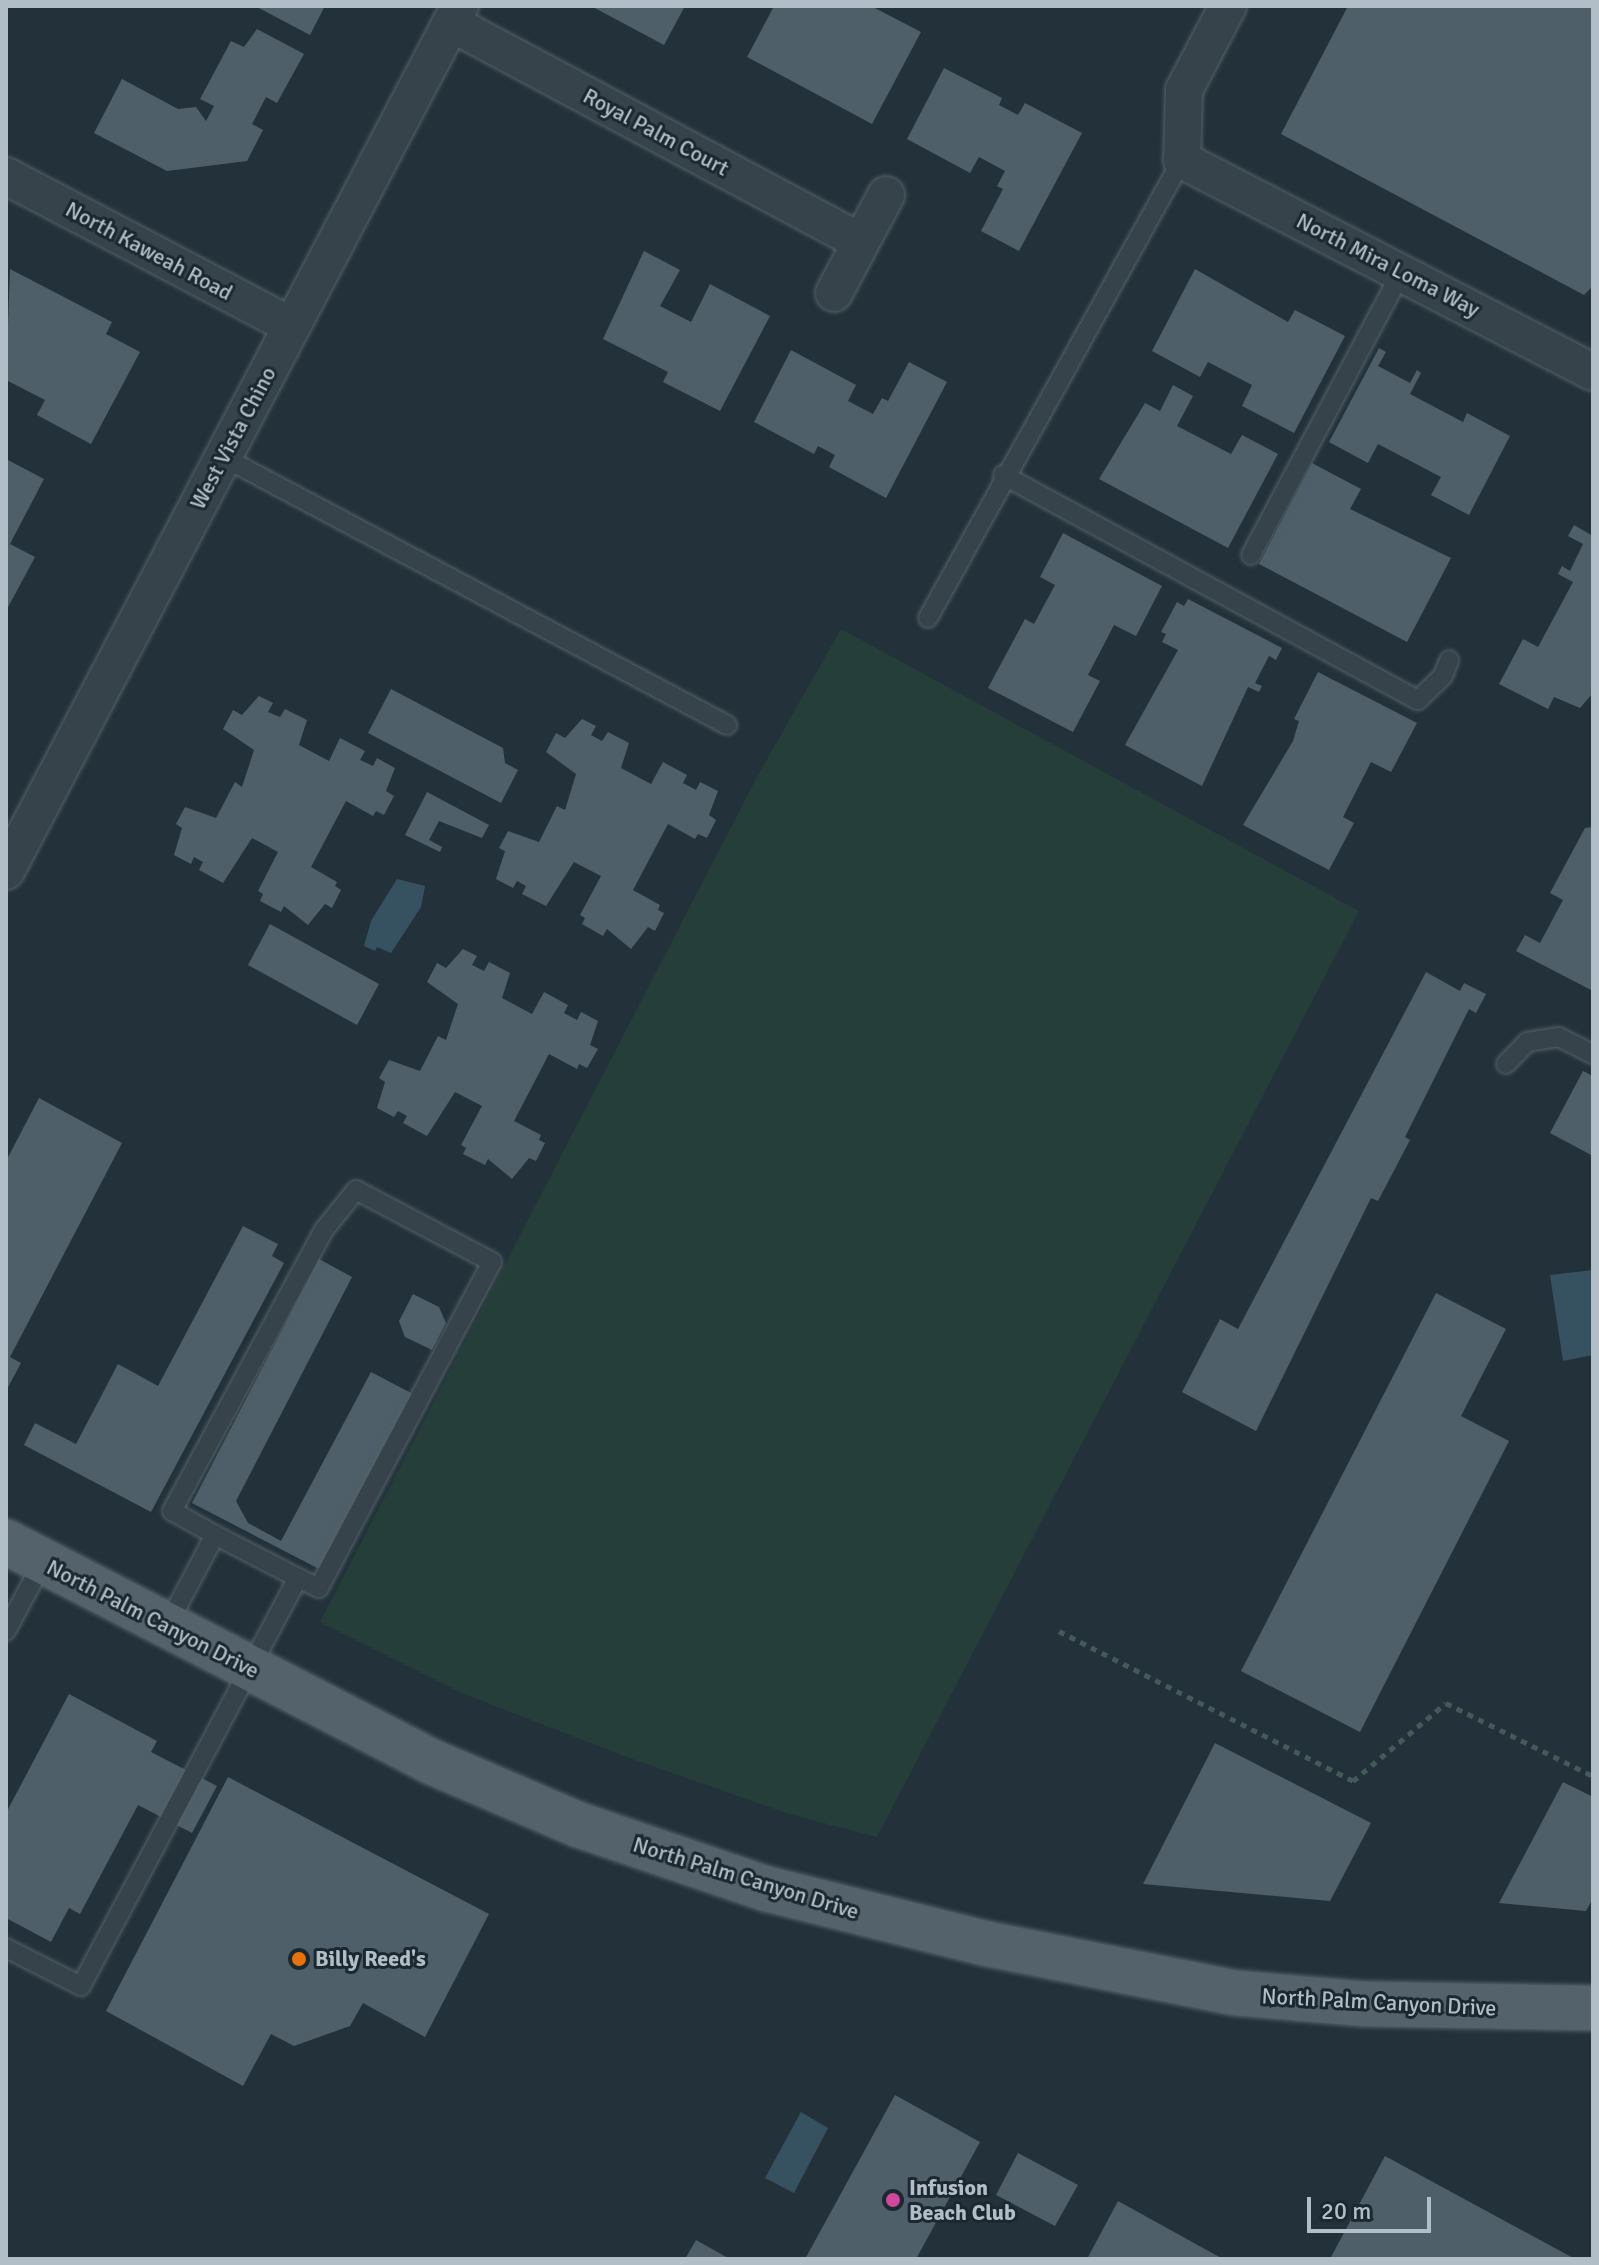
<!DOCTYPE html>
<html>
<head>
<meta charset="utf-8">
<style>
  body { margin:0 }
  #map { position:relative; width:1599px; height:2265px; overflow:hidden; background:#23323a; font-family:Signika,sans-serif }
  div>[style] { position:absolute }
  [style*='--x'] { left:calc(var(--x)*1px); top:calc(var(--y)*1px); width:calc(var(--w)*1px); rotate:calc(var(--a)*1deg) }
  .green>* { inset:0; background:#263e3a }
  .water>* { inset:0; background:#365261 }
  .building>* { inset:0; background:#4e5f69 }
  .path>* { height:5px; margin-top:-2.5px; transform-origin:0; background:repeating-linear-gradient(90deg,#445a58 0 6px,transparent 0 12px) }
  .roads { filter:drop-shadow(0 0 2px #556169) drop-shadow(0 0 2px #556169) }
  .lane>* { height:18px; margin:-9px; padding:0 9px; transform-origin:9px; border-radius:9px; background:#36434b }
  .street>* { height:36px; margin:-18px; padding:0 18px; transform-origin:18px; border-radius:18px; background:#36434b }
  .primary>* { height:44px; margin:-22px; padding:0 22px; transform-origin:22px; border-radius:22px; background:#54636b }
  .dots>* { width:22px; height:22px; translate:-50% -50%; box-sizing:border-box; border:4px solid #1c2830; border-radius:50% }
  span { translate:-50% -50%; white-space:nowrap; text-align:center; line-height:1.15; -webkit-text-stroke:6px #1c2830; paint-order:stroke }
  .street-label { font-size:22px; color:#b2bec7 }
  .poi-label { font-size:22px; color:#b2bec7; font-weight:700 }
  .left { translate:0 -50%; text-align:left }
  .frame { position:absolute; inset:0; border:8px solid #b2bec7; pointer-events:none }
  .scale { position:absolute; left:1307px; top:2197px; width:124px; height:36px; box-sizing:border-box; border:4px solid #b2bec7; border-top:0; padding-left:10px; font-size:24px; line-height:28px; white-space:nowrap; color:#b2bec7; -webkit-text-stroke:6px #1c2830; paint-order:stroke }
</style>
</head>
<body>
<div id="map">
  <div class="green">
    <i style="clip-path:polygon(841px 629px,1359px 911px,877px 1837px,789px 1814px,624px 1756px,462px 1693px,320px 1622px,757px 777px)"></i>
  </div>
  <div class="water">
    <i style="clip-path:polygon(397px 879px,425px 886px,421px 907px,391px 953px,377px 947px,375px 951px,364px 946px,371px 921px)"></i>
    <i style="clip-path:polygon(1593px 1270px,1593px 1355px,1563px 1361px,1550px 1275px)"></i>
    <i style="clip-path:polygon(801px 2112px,828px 2128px,794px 2193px,765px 2178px)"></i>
  </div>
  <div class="building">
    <i style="clip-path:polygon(255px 6px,325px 6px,310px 35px)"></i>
    <i style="clip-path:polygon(591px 6px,685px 6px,664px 45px)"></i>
    <i style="clip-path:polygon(774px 6px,871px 6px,921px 32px,872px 124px,747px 57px)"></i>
    <i style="clip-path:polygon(1348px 6px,1593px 6px,1593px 286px,1584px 295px,1281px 134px)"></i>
    <i style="clip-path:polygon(257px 29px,304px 54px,277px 103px,266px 97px,252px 124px,263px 130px,247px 161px,167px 171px,94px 133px,122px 79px,178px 109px,196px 107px,206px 121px,214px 106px,200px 99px,231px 41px,244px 47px)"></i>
    <i style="clip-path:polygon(944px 68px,1002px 98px,999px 105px,1018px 115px,1025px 103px,1082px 133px,1019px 251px,981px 231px,1003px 189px,997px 186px,1005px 171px,979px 157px,970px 173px,907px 139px)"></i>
    <i style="clip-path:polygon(644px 251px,680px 270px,660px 306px,691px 322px,710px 284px,770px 316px,720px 411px,663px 382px,668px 372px,603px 339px)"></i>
    <i style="clip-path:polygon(10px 269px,112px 322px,106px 334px,140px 352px,91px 444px,37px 415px,45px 400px,6px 380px)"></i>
    <i style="clip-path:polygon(1195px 269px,1288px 322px,1295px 310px,1345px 336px,1294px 433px,1242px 406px,1252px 385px,1208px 362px,1200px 377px,1152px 351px)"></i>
    <i style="clip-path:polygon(1379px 348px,1386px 352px,1378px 366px,1410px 383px,1417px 370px,1421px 373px,1410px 394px,1463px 422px,1467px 413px,1510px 436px,1469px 515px,1431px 495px,1441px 477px,1378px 444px,1368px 463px,1329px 442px)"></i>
    <i style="clip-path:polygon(791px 350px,856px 385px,848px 401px,873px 414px,882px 398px,888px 401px,909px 362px,947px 382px,886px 498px,829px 467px,835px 455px,818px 446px,814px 454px,754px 422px)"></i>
    <i style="clip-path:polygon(1173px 385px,1193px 396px,1177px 426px,1231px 454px,1242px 435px,1278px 454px,1228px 548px,1099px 479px,1145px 403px,1160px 411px)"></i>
    <i style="clip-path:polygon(6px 459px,44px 479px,10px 544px,35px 557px,6px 611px)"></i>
    <i style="clip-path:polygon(1312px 463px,1361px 489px,1350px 509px,1451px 558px,1407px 642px,1259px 564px)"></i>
    <i style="clip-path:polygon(1574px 525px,1593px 536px,1593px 693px,1580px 708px,1554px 697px,1548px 709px,1499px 684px,1523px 639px,1538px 647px,1573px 582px,1558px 574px,1562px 566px,1570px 571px,1583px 544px,1568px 536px)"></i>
    <i style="clip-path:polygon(1063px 533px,1162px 586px,1136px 636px,1114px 625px,1088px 675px,1100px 681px,1073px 732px,988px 688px,1025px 619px,1034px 624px,1055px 585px,1040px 577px)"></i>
    <i style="clip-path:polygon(1188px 599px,1282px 648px,1276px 660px,1269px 656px,1255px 683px,1262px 686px,1259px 692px,1248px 687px,1202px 786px,1125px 745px,1178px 650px,1162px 642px,1166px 634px,1161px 632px,1177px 602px,1184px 606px)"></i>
    <i style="clip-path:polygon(1318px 672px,1417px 723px,1391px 772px,1371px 762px,1343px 817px,1354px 823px,1329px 870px,1243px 825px,1293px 741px,1299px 721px,1294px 719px)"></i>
    <i style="clip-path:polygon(391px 689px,503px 748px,505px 763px,518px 770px,501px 803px,368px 733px)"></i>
    <i style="clip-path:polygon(259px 696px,273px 703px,268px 712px,280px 717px,285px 709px,307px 720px,299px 745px,329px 761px,340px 738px,365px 751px,360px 760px,373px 766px,377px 758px,395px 768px,386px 791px,394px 796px,384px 815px,376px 811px,373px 816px,346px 801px,311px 867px,337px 882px,335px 886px,341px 890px,332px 908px,325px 904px,308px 925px,284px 906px,281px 912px,260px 901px,263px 894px,258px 891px,278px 852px,252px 838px,223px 883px,199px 870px,203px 862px,194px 857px,191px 864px,174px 855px,182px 828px,176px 824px,185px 807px,216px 818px,235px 782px,242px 787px,254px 750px,223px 729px,233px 710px,242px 715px)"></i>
    <i style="clip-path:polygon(582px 719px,596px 726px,591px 735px,602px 741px,608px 732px,629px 743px,621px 768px,651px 784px,663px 762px,687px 775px,683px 783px,696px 790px,700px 782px,718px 791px,709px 815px,716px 820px,707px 838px,698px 834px,695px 839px,668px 824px,633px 890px,660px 905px,658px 910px,664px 913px,655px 931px,648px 927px,631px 949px,607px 929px,603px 936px,582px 924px,585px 918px,580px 915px,601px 876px,574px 862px,546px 906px,522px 894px,526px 886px,517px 881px,513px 888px,496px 879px,505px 851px,499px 848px,508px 831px,539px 842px,557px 806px,565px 810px,576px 774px,546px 752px,556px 733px,565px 738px)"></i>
    <i style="clip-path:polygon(427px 792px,489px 825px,482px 838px,439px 821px,429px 840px,442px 847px,440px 852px,405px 835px)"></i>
    <i style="clip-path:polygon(1593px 827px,1593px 991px,1516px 951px,1525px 935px,1540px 943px,1563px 900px,1550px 893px,1585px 828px)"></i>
    <i style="clip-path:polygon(270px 924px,379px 984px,357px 1025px,248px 965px)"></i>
    <i style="clip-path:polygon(463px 949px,477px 956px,472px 965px,484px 971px,489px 962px,510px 973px,502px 998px,532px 1014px,544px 992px,568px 1005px,564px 1013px,577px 1020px,581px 1012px,598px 1021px,590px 1045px,598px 1049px,587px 1068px,579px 1064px,577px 1069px,549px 1054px,514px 1121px,541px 1135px,539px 1140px,545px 1143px,536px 1161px,529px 1158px,512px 1179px,488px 1159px,485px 1165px,463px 1154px,466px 1148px,461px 1145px,482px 1106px,455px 1092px,427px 1136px,403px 1123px,407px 1116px,398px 1111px,394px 1117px,377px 1108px,385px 1082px,379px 1078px,389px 1060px,420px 1071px,438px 1036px,446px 1040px,458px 1004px,427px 982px,437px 963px,446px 968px)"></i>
    <i style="clip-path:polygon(1426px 972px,1460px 991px,1464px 983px,1486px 994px,1476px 1013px,1469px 1009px,1405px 1137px,1410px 1140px,1378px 1201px,1371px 1198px,1256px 1431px,1182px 1392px,1220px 1319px,1238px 1329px)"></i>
    <i style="clip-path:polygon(1583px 1071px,1593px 1076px,1593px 1156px,1550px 1133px)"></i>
    <i style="clip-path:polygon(39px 1098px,122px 1143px,10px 1357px,21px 1363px,6px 1391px,6px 1161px)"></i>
    <i style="clip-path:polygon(243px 1226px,278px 1244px,272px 1256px,284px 1263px,151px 1512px,24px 1445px,35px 1423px,76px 1444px,118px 1364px,158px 1386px)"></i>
    <i style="clip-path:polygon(319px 1259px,352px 1277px,236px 1501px,248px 1523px,281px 1541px,371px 1372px,413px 1394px,321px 1570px,192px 1503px)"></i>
    <i style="clip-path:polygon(1436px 1293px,1506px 1329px,1461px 1416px,1509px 1441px,1360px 1732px,1241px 1671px)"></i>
    <i style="clip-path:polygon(413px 1294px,439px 1307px,446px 1323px,432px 1350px,405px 1337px,399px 1321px)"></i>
    <i style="clip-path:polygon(69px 1694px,157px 1741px,151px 1752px,217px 1786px,192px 1833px,138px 1805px,80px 1914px,69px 1908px,51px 1942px,6px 1918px,6px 1813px)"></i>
    <i style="clip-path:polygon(1215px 1743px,1371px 1823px,1330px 1901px,1143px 1884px)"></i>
    <i style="clip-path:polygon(228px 1777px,489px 1914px,425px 2037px,363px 2003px,350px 2026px,294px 2046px,271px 2034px,243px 2086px,106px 2011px)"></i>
    <i style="clip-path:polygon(1563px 1782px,1593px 1797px,1593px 1898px,1586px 1911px,1499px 1903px)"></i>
    <i style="clip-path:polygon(895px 2095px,980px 2142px,916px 2259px,805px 2259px)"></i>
    <i style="clip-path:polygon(1018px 2153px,1078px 2185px,1055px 2226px,996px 2195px)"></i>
    <i style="clip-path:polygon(1385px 2156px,1575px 2259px,1330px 2259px)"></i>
    <i style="clip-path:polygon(1118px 2201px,1223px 2259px,1087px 2259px)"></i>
    <i style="clip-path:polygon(696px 2240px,730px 2259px,685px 2259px)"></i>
  </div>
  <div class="path">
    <i style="--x:1059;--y:1631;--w:330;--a:27"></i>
    <i style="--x:1353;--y:1781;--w:121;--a:-40"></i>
    <i style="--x:1446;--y:1703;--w:164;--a:26.4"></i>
  </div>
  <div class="roads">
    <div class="lane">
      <i style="--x:223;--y:457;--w:571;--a:28"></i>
      <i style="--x:1003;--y:475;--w:472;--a:28.5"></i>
      <i style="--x:1418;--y:700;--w:35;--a:-44"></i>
      <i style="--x:1443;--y:676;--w:17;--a:-69"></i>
      <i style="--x:1251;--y:555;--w:322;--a:-62"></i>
      <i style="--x:928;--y:618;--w:524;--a:-60.99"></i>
      <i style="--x:1506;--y:1064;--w:30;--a:-46"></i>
      <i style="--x:1527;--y:1042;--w:32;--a:-9"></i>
      <i style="--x:1559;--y:1037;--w:38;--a:27"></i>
      <i style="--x:215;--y:1535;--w:49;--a:-150.8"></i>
      <i style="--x:172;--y:1511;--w:319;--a:-61.6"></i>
      <i style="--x:324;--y:1230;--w:51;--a:-51.3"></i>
      <i style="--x:356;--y:1190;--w:154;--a:27.9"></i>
      <i style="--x:492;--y:1262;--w:369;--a:118"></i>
      <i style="--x:319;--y:1588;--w:23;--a:-155"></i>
      <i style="--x:6;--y:1631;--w:78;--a:-61.8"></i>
      <i style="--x:6;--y:1948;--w:84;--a:26.9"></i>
      <i style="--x:81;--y:1986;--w:462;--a:-62"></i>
      <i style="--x:298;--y:1578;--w:93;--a:-152.6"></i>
      <i style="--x:215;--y:1535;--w:103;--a:117.8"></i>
    </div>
    <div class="street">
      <i style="--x:1228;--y:6;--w:95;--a:117.6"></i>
      <i style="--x:1184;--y:90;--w:70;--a:91.6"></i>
      <i style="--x:1182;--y:160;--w:462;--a:27.3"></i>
      <i style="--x:451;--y:23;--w:463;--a:28.1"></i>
      <i style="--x:6;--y:176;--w:323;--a:27.7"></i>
      <i style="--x:834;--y:293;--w:111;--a:-62"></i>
      <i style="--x:6;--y:871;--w:977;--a:-62.31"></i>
    </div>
    <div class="primary">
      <i style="--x:6;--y:1542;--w:479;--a:27.3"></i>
      <i style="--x:432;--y:1762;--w:160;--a:23.2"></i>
      <i style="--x:579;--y:1825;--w:199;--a:18.8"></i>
      <i style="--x:767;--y:1889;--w:223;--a:14"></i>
      <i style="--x:983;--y:1943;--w:258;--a:11.2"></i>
      <i style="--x:1236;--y:1993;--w:128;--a:4.9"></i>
      <i style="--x:1364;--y:2004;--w:229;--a:1"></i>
    </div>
  </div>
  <div class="dots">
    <i style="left:299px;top:1959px;background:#e8710a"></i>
    <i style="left:893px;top:2200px;background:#d1479c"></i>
  </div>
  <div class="street-label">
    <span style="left:656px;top:132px;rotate:28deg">Royal Palm Court</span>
    <span style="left:149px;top:251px;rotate:28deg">North Kaweah Road</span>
    <span style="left:1388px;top:265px;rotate:27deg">North Mira Loma Way</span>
    <span style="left:233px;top:438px;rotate:-62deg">West Vista Chino</span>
    <span style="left:153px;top:1619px;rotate:27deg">North Palm Canyon Drive</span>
    <span style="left:746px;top:1878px;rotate:17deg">North Palm Canyon Drive</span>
    <span style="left:1379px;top:2002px;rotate:3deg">North Palm Canyon Drive</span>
  </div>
  <div class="poi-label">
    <span class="left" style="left:315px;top:1959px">Billy Reed's</span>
    <span class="left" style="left:909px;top:2200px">Infusion<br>Beach Club</span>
  </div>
  <div class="frame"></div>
  <div class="scale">20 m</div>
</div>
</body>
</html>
